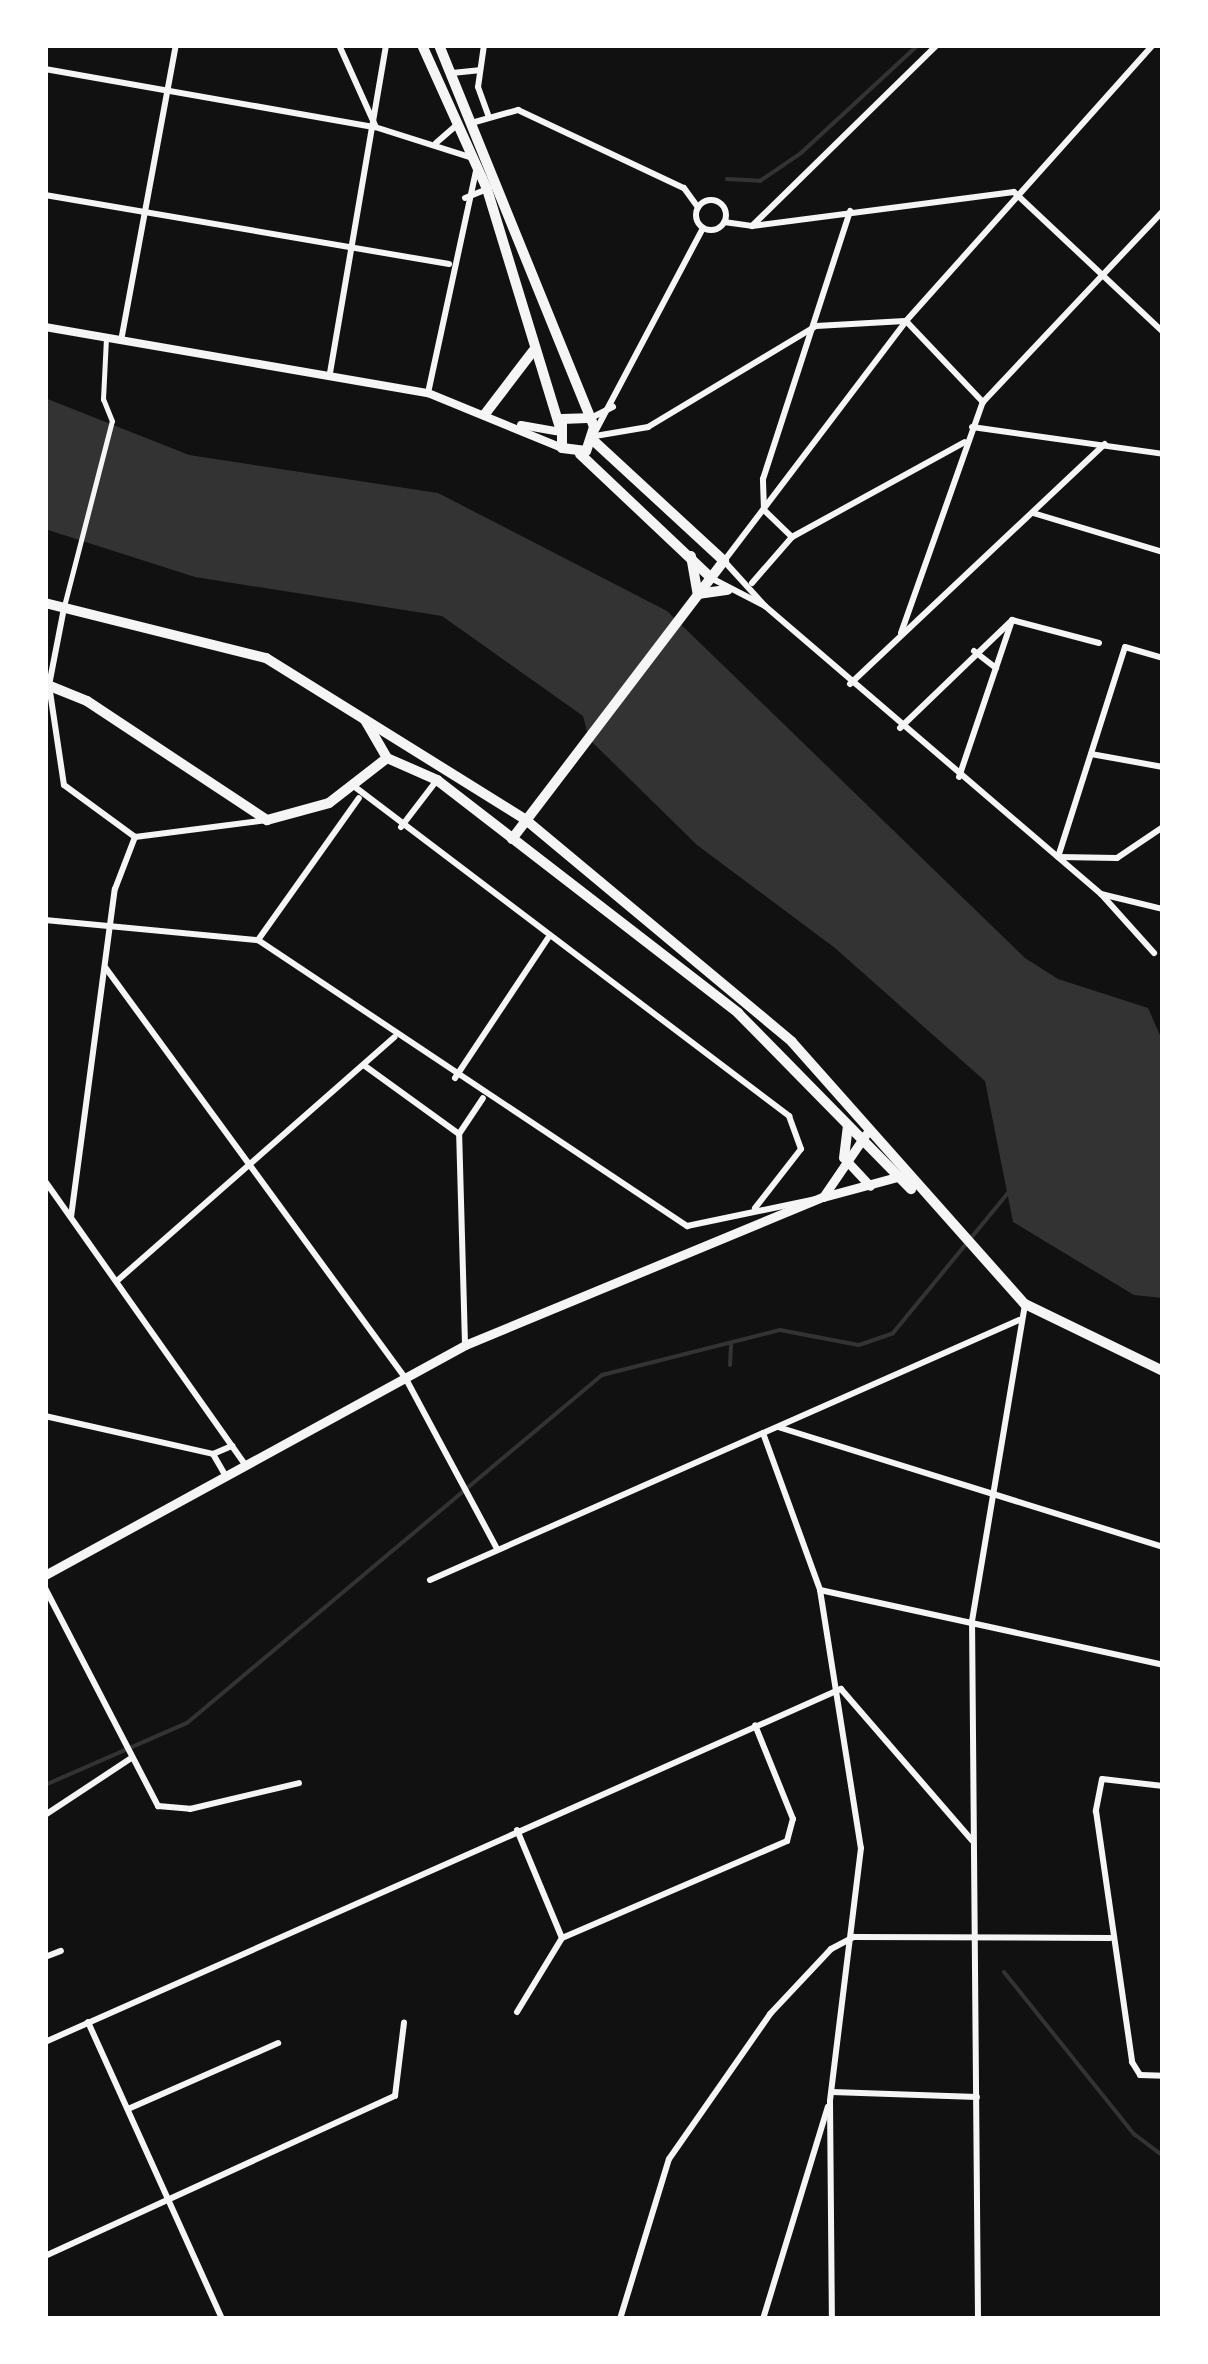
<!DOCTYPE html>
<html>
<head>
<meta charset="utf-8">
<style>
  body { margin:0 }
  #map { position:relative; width:1208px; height:2364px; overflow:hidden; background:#111; font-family:"DM Sans",sans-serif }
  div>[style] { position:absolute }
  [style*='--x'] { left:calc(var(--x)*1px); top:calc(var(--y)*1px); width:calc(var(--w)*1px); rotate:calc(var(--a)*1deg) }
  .water>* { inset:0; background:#333 }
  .stream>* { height:4px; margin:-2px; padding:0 2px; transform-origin:2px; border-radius:2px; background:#333 }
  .pedestrian>* { height:5px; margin:-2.5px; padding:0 2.5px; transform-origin:2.5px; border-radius:2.5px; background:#f5f5f5 }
  .minor>* { height:6px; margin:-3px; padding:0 3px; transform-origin:3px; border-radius:3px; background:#f5f5f5 }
  .minor>.ring { margin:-3px; padding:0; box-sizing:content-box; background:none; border:6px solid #f5f5f5; border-radius:50% }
  .tertiary>* { height:8px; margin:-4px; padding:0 4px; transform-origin:4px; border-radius:4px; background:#f5f5f5 }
  .secondary>* { height:9px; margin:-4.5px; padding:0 4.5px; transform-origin:4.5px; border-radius:4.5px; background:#f5f5f5 }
  .primary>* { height:10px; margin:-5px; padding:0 5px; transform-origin:5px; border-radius:5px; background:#f5f5f5 }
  span { translate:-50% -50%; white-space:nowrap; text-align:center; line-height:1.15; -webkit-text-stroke:9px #fff; paint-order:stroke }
  .frame { position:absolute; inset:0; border:48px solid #fff; pointer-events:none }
</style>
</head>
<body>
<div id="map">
  <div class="water">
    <i style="clip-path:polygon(45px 398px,189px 455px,438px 493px,667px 611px,1025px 958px,1058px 979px,1148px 1008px,1163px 1042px,1163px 1298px,1134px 1295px,1013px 1222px,985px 1081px,835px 948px,697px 845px,589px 739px,583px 716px,442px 616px,195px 577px,45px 529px)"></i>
  </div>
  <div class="stream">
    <i style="--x:727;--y:179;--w:33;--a:3"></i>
    <i style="--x:760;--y:181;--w:50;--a:-34.3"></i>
    <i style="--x:801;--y:153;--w:159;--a:-42.7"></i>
    <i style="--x:730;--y:1365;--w:22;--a:-87"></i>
    <i style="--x:45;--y:1785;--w:155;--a:-23.6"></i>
    <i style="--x:187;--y:1723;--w:542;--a:-39.98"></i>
    <i style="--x:602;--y:1375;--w:184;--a:-14.2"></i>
    <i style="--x:780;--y:1330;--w:80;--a:10.8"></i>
    <i style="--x:859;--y:1345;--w:36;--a:-19"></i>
    <i style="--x:893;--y:1333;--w:183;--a:-50.6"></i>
    <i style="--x:1004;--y:1972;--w:208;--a:51.3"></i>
    <i style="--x:1134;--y:2134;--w:36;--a:37"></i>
  </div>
  <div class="pedestrian">
    <i style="--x:64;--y:606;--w:191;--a:-75.5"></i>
    <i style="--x:112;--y:421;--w:24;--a:-112"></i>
    <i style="--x:103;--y:399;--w:61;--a:-87.2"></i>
  </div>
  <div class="minor">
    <i style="--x:339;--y:45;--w:88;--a:65.8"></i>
    <i style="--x:484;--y:45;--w:42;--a:98.1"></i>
    <i style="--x:478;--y:87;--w:30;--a:70"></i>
    <i style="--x:45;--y:69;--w:335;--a:10"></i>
    <i style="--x:375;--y:127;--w:103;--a:17.6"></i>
    <i style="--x:452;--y:73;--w:27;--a:-6"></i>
    <i style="--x:475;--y:122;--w:45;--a:-15.6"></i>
    <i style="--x:518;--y:110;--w:183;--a:25.2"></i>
    <i style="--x:684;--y:188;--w:24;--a:54"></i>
    <i style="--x:436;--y:143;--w:28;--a:-41"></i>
    <i style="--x:45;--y:195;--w:410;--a:9.7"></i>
    <i style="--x:465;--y:198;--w:24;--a:-22"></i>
    <i class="ring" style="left:696px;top:200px;width:24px;height:24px"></i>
    <i style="--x:724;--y:222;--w:28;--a:8"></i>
    <i style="--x:752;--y:226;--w:264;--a:-7.4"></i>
    <i style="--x:1014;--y:192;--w:204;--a:43.2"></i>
    <i style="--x:752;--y:226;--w:259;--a:-44.4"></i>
    <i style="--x:906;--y:321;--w:112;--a:46.5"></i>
    <i style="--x:121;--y:341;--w:301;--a:-79.5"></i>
    <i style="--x:330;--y:373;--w:333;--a:-80.3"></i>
    <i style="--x:428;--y:393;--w:231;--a:-77.8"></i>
    <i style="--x:589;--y:419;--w:27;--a:-27"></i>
    <i style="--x:972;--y:427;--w:193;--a:8"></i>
    <i style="--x:595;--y:432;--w:231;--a:-62.1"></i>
    <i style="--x:595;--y:436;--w:54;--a:-9.6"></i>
    <i style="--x:648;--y:427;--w:196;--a:-31"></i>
    <i style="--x:816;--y:326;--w:89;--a:-3.2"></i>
    <i style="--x:764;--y:510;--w:31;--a:-92"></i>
    <i style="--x:763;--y:479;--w:282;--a:-72"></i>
    <i style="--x:764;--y:510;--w:39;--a:44"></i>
    <i style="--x:1033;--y:513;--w:136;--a:16.7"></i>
    <i style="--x:711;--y:578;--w:61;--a:27.4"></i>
    <i style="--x:765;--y:606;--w:443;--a:40.6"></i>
    <i style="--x:1101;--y:894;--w:64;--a:13.6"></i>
    <i style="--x:752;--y:583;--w:61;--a:-49"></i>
    <i style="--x:792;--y:537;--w:197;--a:-28.8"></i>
    <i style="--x:765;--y:606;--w:61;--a:-132.3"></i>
    <i style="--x:724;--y:561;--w:301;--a:-52.8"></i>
    <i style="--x:906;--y:321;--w:370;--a:-48.2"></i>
    <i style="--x:64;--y:608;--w:78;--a:101"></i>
    <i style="--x:49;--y:685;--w:101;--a:81.5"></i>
    <i style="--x:64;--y:785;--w:88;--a:36.2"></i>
    <i style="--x:135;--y:837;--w:133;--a:-7.3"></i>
    <i style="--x:1012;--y:620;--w:90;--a:14.8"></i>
    <i style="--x:901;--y:633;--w:245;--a:-70.5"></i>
    <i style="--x:983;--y:402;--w:262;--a:-46.7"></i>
    <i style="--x:974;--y:651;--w:28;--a:38"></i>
    <i style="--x:850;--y:684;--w:350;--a:-43.3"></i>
    <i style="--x:900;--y:728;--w:154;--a:-43.9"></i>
    <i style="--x:1091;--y:754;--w:73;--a:10.2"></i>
    <i style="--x:959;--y:777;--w:166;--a:-71.3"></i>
    <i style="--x:355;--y:787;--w:545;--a:37.16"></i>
    <i style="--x:789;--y:1116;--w:35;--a:70"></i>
    <i style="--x:801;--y:1149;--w:75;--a:127.9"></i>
    <i style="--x:401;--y:827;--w:59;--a:-52.5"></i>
    <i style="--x:1058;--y:857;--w:220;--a:-72.3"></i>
    <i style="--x:1125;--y:647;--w:40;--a:16"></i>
    <i style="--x:1059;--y:857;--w:58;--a:1"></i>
    <i style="--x:1117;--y:858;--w:55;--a:-34"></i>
    <i style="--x:1102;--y:895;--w:78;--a:48.1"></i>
    <i style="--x:45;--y:920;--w:214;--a:5.4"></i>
    <i style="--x:258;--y:940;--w:516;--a:33.69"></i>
    <i style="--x:687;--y:1226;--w:132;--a:-11.8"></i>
    <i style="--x:258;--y:940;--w:174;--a:-54.6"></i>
    <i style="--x:105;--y:967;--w:510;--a:53.85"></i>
    <i style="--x:406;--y:1379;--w:193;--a:61.8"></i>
    <i style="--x:365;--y:1066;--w:116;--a:35.9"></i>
    <i style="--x:455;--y:1078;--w:168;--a:-56.4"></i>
    <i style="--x:45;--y:1181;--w:347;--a:54.8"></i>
    <i style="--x:71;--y:1217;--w:331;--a:-82.4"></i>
    <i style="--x:115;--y:889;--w:56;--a:-69"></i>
    <i style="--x:118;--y:1280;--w:368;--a:-41.3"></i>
    <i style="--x:465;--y:1344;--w:210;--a:-91.6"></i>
    <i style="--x:459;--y:1134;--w:43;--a:-56.3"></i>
    <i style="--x:45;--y:1416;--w:172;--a:12.7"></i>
    <i style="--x:213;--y:1454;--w:21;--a:-23"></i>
    <i style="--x:778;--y:1427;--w:403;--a:17.3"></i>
    <i style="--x:763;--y:1433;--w:167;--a:70"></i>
    <i style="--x:820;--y:1590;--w:261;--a:81"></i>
    <i style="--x:861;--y:1848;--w:255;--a:97"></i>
    <i style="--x:830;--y:2101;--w:218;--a:89.5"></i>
    <i style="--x:213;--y:1454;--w:24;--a:60"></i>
    <i style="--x:430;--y:1580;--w:644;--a:-23.82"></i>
    <i style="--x:45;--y:1588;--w:246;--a:62.6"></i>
    <i style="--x:158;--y:1806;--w:32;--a:5"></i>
    <i style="--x:190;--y:1809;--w:112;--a:-13.4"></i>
    <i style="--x:820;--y:1590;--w:351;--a:12.3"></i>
    <i style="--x:1163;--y:1786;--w:61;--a:-173.5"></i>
    <i style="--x:1102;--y:1779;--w:33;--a:101"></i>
    <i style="--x:1096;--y:1811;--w:254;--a:81.8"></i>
    <i style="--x:1132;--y:2062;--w:15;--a:58"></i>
    <i style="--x:1140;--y:2075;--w:23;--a:2"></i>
    <i style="--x:45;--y:1815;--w:102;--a:-33.4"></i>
    <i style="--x:562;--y:1938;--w:245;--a:-23.3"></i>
    <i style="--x:787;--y:1841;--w:23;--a:-75"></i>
    <i style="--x:793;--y:1819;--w:101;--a:-112"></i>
    <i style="--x:45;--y:1957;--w:17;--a:-21"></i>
    <i style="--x:517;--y:2012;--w:87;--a:-58.7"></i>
    <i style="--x:562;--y:1938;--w:117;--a:-112.6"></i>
    <i style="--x:88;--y:2022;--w:326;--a:65.7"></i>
    <i style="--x:45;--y:2042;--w:871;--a:-23.92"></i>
    <i style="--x:841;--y:1689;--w:200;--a:49.1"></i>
    <i style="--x:832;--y:2092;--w:145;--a:2"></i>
    <i style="--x:128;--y:2109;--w:164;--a:-23.7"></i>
    <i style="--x:45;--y:2256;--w:385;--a:-24.6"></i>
    <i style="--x:395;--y:2096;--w:74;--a:-83"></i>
    <i style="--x:620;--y:2319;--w:167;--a:-73"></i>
    <i style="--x:669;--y:2159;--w:177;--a:-55.1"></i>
    <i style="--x:770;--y:2014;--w:89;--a:-46.8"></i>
    <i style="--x:831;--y:1949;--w:26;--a:-28"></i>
    <i style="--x:854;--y:1937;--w:256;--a:0.2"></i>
    <i style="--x:763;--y:2319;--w:222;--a:-73"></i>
    <i style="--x:978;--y:2319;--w:698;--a:-90.49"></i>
    <i style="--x:972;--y:1621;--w:320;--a:-80.5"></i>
  </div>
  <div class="tertiary">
    <i style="--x:45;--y:327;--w:389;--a:9.8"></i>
    <i style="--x:428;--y:393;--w:145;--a:22.3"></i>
    <i style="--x:521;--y:425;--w:36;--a:10"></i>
  </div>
  <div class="secondary">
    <i style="--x:844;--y:1158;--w:38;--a:47"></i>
    <i style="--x:823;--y:1197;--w:76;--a:-55.7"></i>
    <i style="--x:45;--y:1575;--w:479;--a:-28.7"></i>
    <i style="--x:465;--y:1345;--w:387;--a:-22.5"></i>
    <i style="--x:823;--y:1197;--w:81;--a:-15.1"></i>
  </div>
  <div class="primary">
    <i style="--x:422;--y:45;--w:158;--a:65.7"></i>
    <i style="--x:487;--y:189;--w:247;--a:73"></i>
    <i style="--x:439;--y:45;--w:412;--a:67.9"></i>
    <i style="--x:594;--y:427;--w:25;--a:108"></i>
    <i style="--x:586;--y:451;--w:24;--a:-173"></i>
    <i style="--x:562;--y:448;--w:29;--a:-90"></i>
    <i style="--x:562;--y:419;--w:25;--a:-2"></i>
    <i style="--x:485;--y:414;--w:79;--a:-52.7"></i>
    <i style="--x:580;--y:454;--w:180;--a:43.4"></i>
    <i style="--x:691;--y:556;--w:39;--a:80"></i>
    <i style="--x:698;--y:594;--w:30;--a:-8"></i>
    <i style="--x:45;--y:603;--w:228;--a:14"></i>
    <i style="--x:266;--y:658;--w:306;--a:31.9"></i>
    <i style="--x:526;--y:820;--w:346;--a:39.8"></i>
    <i style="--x:792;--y:1042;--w:351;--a:48.4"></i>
    <i style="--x:1025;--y:1304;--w:153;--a:25.9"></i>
    <i style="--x:45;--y:684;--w:45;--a:22"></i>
    <i style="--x:87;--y:701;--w:216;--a:33.5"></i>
    <i style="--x:267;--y:820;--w:64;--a:-15.3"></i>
    <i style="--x:329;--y:803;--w:73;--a:-37.8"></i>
    <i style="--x:365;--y:720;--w:44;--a:59.9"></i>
    <i style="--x:387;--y:758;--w:55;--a:23.7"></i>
    <i style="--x:437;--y:780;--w:381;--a:37.7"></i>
    <i style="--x:738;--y:1013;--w:247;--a:45.5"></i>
    <i style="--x:512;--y:839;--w:350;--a:-52.7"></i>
    <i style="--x:724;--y:561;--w:177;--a:-137.3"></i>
    <i style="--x:844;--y:1158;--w:32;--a:-83"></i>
  </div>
  <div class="frame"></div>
</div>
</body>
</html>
